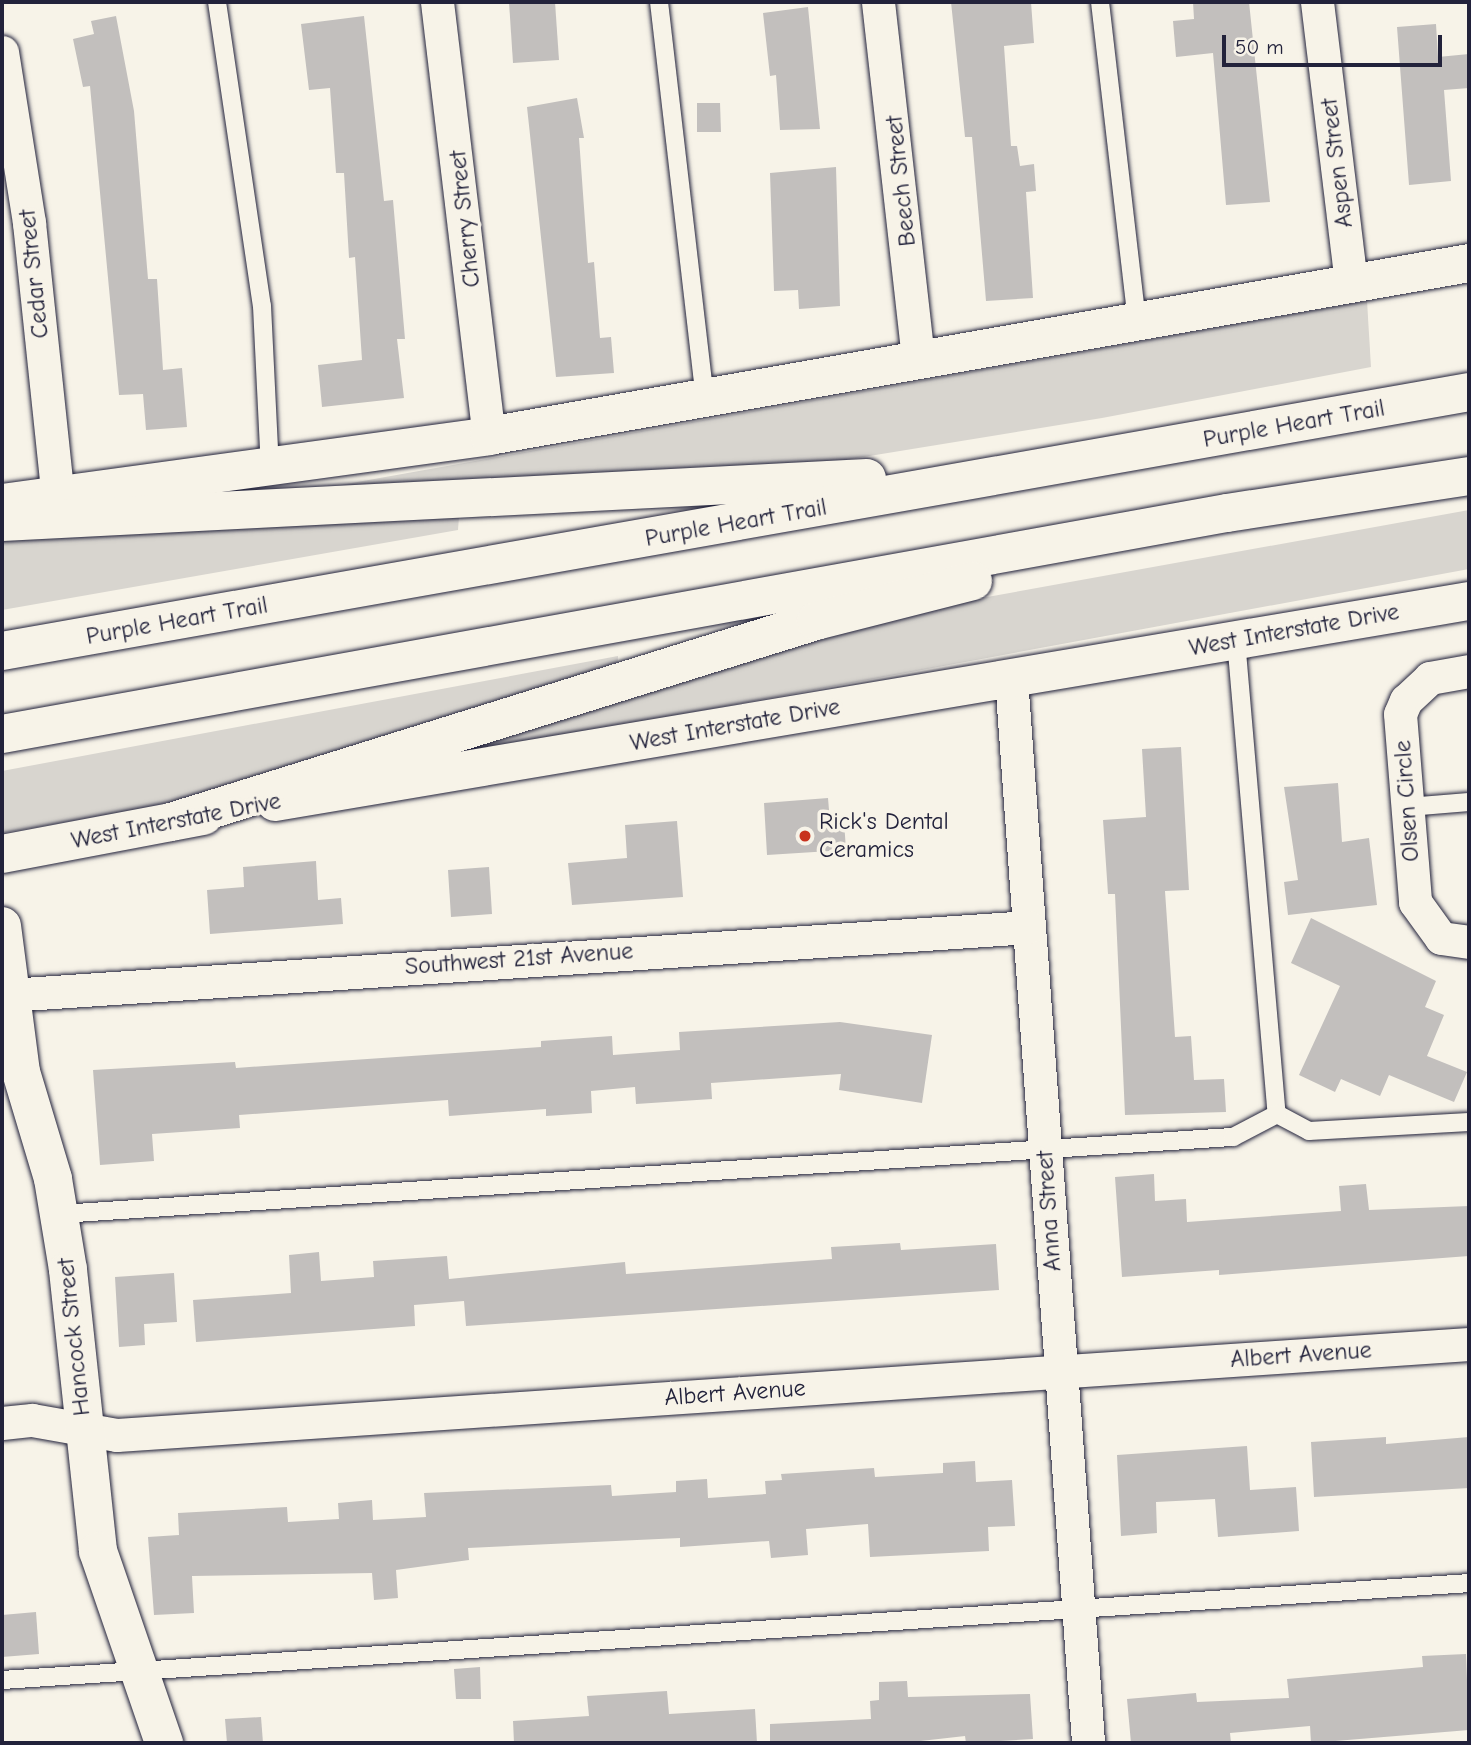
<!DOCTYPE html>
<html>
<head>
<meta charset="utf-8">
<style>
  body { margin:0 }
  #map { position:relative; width:1471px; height:1745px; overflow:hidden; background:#f7f3e8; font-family:"Comic Neue",sans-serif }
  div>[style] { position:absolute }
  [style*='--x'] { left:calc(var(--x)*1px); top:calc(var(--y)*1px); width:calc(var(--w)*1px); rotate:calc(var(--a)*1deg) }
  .green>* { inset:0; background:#d8d5cf }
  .building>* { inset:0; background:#c2bfbd }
  .roads { filter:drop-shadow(0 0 2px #22223b) drop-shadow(0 0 2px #22223b) }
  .lane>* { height:18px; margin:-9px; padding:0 9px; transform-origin:9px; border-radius:9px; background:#f7f3e8 }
  .street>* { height:33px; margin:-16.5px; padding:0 16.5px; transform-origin:16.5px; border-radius:16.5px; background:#f7f3e8 }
  .secondary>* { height:38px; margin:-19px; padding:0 19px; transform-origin:19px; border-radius:19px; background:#f7f3e8 }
  .highway>* { height:38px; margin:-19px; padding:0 19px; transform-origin:19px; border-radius:19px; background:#f7f3e8 }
  .dots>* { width:19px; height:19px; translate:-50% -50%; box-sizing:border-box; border:4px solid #f7f3e8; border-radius:50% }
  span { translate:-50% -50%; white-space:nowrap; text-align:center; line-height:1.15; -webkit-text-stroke:7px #f7f3e8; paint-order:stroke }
  .street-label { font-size:24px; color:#22223b }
  .poi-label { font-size:24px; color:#22223b }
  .left { translate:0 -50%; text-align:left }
  .frame { position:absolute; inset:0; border:4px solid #22223b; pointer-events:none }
  .scale { position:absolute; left:1222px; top:35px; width:220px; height:32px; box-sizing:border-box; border:4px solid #22223b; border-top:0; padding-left:9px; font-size:21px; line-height:24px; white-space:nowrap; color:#22223b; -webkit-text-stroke:5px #f7f3e8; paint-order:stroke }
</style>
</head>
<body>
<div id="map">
  <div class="green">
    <i style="clip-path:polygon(1367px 301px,1371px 367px,1102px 418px,765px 473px,335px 486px)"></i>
    <i style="clip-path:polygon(1469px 510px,1469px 569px,472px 753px,469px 738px,876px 617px)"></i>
    <i style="clip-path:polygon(459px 516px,458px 530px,2px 610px,2px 533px)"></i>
    <i style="clip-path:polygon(618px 656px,617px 671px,194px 800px,2px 833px,2px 771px)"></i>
  </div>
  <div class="building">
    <i style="clip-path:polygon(509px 2px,555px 2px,559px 60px,513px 63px)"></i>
    <i style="clip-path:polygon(951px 2px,1031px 2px,1034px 43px,1004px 46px,1011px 146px,1017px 146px,1020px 166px,1034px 164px,1036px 191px,1026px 192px,1033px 298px,986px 301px,972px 137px,965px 137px)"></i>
    <i style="clip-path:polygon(1193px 2px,1249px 2px,1270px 202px,1226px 205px,1213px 53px,1176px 57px,1173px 21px,1194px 19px)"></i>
    <i style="clip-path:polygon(808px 7px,820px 129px,780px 130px,776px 75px,770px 76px,763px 13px)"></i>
    <i style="clip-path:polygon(116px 16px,134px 111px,148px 279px,157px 279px,163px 370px,182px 368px,187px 427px,146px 430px,143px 394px,119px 395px,90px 86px,83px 87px,73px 39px,94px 34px,91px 21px)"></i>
    <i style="clip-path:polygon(364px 16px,384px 201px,393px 200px,405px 339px,397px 339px,404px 398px,322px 407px,318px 365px,362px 360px,355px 257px,349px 258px,344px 173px,336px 173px,330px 88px,309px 90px,301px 24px)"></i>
    <i style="clip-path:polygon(1436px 24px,1438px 57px,1469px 54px,1469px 88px,1444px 90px,1451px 181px,1409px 185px,1397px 27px)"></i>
    <i style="clip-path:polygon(577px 98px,584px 138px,579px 138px,588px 263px,594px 262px,600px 338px,611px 337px,614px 373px,556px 377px,527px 107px)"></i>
    <i style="clip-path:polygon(697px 103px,720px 103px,721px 132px,697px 132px)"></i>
    <i style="clip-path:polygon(836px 167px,840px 306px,799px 309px,798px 290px,774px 291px,770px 173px)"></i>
    <i style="clip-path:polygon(1181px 747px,1189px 890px,1165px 891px,1175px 1037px,1191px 1036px,1194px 1080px,1224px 1079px,1226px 1112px,1125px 1115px,1115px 894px,1108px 894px,1103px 820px,1146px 817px,1142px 749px)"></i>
    <i style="clip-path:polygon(1338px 783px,1342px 842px,1369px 838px,1377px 905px,1288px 915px,1284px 882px,1298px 880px,1284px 787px)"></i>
    <i style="clip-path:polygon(828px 798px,830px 822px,844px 821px,846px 850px,767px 855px,764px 803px)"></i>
    <i style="clip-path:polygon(677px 821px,683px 897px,572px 905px,568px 863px,627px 858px,625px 825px)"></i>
    <i style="clip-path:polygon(316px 861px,318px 900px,341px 898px,343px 924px,210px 934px,207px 890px,244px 887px,243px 867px)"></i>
    <i style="clip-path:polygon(489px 867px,492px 914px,451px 917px,448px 870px)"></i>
    <i style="clip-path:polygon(1311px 918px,1436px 981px,1425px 1007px,1444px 1015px,1427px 1056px,1467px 1072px,1454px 1102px,1389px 1075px,1380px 1096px,1341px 1079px,1335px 1092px,1299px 1075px,1340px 986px,1291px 963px)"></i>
    <i style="clip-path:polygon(840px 1022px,932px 1035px,922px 1103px,839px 1090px,841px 1074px,711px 1083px,712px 1099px,636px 1104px,635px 1087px,591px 1091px,592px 1113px,546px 1116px,546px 1109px,449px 1116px,448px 1100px,239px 1115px,240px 1128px,152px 1134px,154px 1161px,100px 1165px,93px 1070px,235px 1062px,236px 1068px,541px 1047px,541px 1041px,612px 1036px,613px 1055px,680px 1050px,679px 1032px)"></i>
    <i style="clip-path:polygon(1154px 1174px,1155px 1201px,1186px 1199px,1187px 1222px,1341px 1211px,1339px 1186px,1366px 1184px,1369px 1210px,1469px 1206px,1469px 1256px,1219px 1275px,1219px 1270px,1122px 1277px,1115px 1177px)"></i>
    <i style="clip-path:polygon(900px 1243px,901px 1250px,996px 1244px,999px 1290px,466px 1326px,464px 1301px,414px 1305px,415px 1326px,196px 1342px,193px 1300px,291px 1293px,289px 1255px,319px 1252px,321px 1281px,374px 1277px,373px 1261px,447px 1256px,449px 1279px,625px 1262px,626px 1274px,832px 1259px,831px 1247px)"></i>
    <i style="clip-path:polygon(174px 1273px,177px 1322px,144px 1324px,145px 1345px,119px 1347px,115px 1277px)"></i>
    <i style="clip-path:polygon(1386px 1437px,1386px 1444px,1469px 1437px,1469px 1488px,1314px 1497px,1311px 1442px)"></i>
    <i style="clip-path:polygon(1247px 1446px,1250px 1490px,1296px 1487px,1299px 1531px,1218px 1537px,1215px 1499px,1156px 1502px,1157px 1533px,1121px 1536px,1117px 1455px)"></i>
    <i style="clip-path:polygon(975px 1461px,976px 1482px,1012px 1480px,1015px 1526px,988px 1527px,989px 1551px,870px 1557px,868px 1524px,806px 1529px,808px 1555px,771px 1558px,769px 1541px,680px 1547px,680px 1538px,468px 1548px,469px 1560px,396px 1570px,398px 1598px,374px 1600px,372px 1573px,192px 1576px,194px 1613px,154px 1615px,148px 1537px,179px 1535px,178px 1513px,287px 1507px,288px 1522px,339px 1519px,338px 1503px,372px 1500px,373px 1520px,426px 1517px,424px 1493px,611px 1485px,612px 1496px,676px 1492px,676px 1481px,707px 1479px,708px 1498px,766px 1494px,765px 1481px,782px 1480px,781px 1474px,874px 1468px,875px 1477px,943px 1473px,943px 1463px)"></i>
    <i style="clip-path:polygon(36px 1612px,39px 1654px,2px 1657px,2px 1615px)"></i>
    <i style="clip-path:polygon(1466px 1654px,1469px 1730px,1311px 1743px,1310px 1726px,1230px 1733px,1231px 1743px,1131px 1743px,1127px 1699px,1196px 1693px,1197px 1702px,1289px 1698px,1287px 1679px,1423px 1667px,1422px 1656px)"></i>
    <i style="clip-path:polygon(480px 1667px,481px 1699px,456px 1699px,454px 1669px)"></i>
    <i style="clip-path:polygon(907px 1681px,908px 1697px,1030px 1694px,1033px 1739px,966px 1743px,965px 1736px,903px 1743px,770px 1743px,770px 1724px,871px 1719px,870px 1701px,879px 1700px,879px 1682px)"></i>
    <i style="clip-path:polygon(667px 1691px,669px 1714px,755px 1709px,757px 1743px,514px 1743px,513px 1721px,589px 1716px,587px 1696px)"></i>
    <i style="clip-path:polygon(261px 1717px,263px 1743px,227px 1743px,225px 1719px)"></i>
  </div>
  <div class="roads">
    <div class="lane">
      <i style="--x:217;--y:2;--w:307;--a:81.6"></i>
      <i style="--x:262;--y:306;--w:162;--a:87.2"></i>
      <i style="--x:659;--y:2;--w:400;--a:83.4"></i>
      <i style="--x:1100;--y:2;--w:321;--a:83.4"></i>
      <i style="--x:1236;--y:640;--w:476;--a:85.1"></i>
      <i style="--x:1277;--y:1114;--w:36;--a:28"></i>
      <i style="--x:1309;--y:1131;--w:160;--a:-3.2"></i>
      <i style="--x:1408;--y:807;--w:61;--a:-4.7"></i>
      <i style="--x:60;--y:1214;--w:1176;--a:-3.76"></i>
      <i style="--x:1233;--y:1137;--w:50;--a:-27.6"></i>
      <i style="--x:2;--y:1680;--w:1470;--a:-3.78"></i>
    </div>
    <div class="street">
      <i style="--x:437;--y:2;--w:437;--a:83.2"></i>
      <i style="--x:878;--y:2;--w:361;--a:83.6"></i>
      <i style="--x:1317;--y:2;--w:283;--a:83.1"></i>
      <i style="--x:2;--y:52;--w:173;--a:81"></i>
      <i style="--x:29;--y:223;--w:277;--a:84"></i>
      <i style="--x:1469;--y:671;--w:40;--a:170"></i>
      <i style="--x:1430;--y:678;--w:33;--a:137"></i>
      <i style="--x:1406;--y:700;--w:15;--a:113"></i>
      <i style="--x:1400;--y:714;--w:189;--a:85.4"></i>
      <i style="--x:1415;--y:902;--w:44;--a:54.2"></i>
      <i style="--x:1441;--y:938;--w:28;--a:8"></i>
      <i style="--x:1011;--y:678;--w:1068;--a:85.86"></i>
      <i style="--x:9;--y:995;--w:1022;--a:-3.81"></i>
      <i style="--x:2;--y:1423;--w:30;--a:-6"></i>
      <i style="--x:32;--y:1420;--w:86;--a:10"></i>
      <i style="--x:117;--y:1435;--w:1355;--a:-3.85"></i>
    </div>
    <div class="secondary">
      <i style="--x:2;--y:503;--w:492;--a:-7.8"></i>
      <i style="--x:489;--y:436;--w:995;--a:-10.01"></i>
      <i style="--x:275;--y:802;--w:1211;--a:-9.56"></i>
      <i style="--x:2;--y:854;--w:205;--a:-10.7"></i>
      <i style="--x:2;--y:926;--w:147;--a:82.6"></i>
      <i style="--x:21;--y:1072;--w:112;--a:73.3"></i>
      <i style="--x:53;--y:1179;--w:92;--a:80.6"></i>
      <i style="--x:68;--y:1270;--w:283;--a:83.9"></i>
      <i style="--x:98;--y:1551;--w:203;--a:71"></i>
    </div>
    <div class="highway">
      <i style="--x:2;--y:522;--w:866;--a:-2.91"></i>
      <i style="--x:2;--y:651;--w:1490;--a:-10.01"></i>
      <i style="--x:2;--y:734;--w:1245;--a:-10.23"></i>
      <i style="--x:1227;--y:513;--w:245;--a:-8.7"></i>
      <i style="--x:171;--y:822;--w:676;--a:-17.31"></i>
      <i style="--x:816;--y:621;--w:162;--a:-14.3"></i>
    </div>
  </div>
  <div class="dots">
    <i style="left:805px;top:836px;background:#c8321e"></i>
  </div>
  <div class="street-label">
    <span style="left:1337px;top:163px;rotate:-97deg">Aspen Street</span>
    <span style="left:901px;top:181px;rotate:-96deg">Beech Street</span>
    <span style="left:465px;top:219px;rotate:-96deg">Cherry Street</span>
    <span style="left:34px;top:274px;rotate:-96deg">Cedar Street</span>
    <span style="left:1294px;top:424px;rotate:-10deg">Purple Heart Trail</span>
    <span style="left:736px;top:523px;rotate:-10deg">Purple Heart Trail</span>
    <span style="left:177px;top:621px;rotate:-10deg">Purple Heart Trail</span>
    <span style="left:1294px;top:630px;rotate:-10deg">West Interstate Drive</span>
    <span style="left:735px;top:725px;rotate:-10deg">West Interstate Drive</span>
    <span style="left:1407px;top:801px;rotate:-94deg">Olsen Circle</span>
    <span style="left:176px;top:821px;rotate:-11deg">West Interstate Drive</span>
    <span style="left:519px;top:959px;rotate:-4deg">Southwest 21st Avenue</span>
    <span style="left:1049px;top:1211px;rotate:-94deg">Anna Street</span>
    <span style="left:74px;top:1337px;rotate:-96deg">Hancock Street</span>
    <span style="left:1301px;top:1355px;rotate:-4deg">Albert Avenue</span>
    <span style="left:735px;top:1393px;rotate:-4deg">Albert Avenue</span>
  </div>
  <div class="poi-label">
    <span class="left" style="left:819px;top:836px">Rick's Dental<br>Ceramics</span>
  </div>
  <div class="frame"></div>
  <div class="scale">50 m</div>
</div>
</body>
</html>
